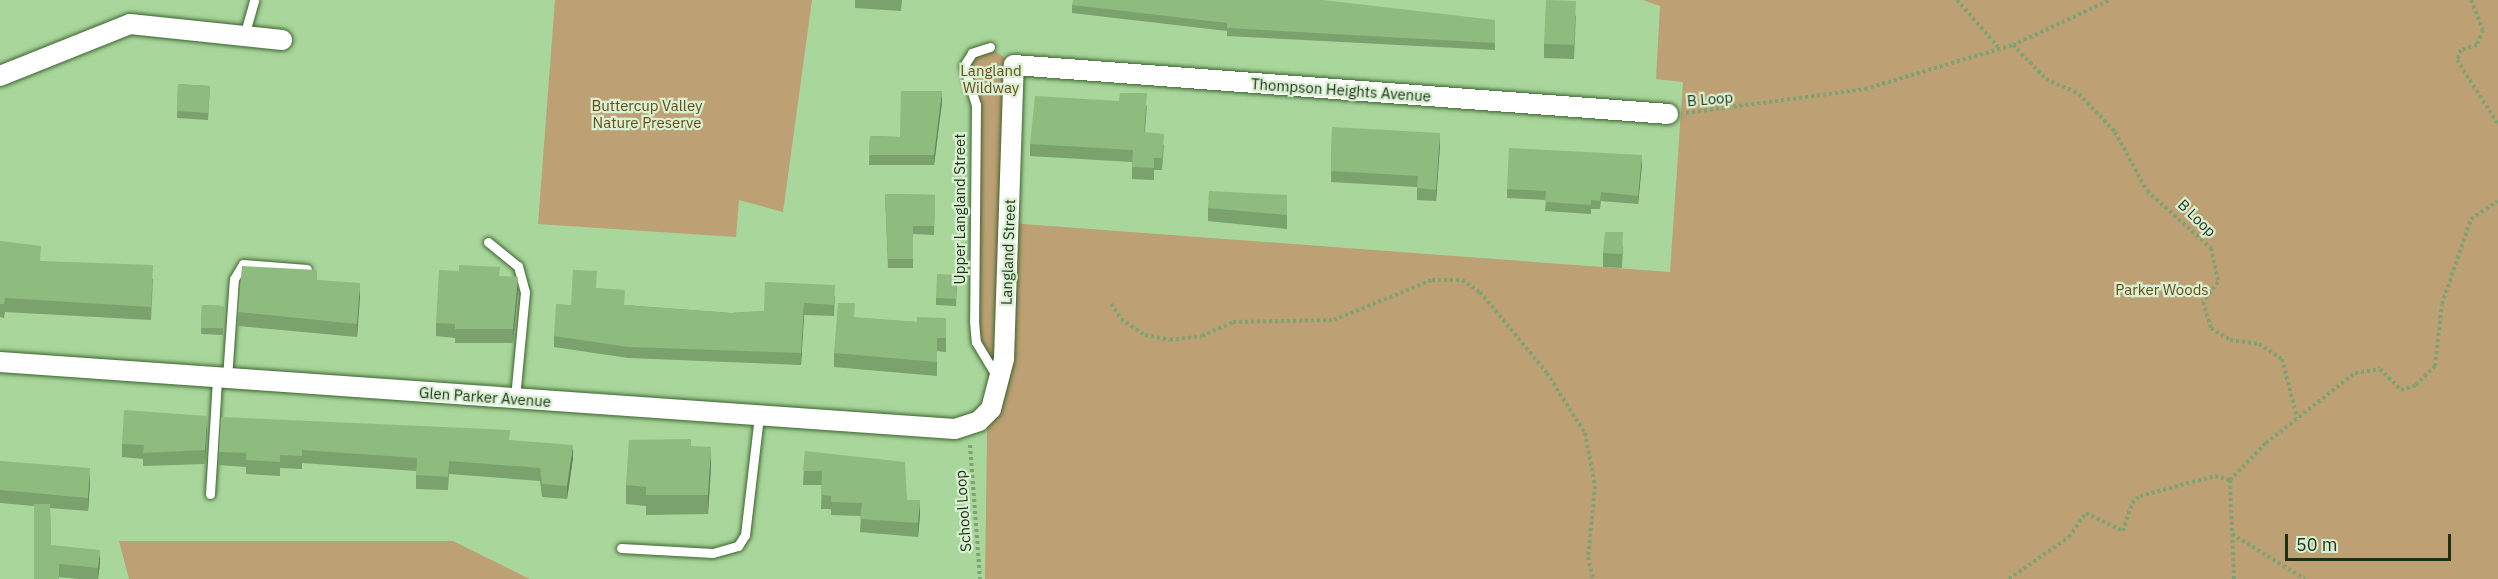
<!DOCTYPE html>
<html>
<head>
<meta charset="utf-8">
<style>
  body { margin:0 }
  #map { position:relative; width:2498px; height:579px; overflow:hidden; background:#a9d69b; font-family:"IBM Plex Sans",sans-serif }
  div>[style] { position:absolute }
  [style*='--x'] { left:calc(var(--x)*1px); top:calc(var(--y)*1px); width:calc(var(--w)*1px); rotate:calc(var(--a)*1deg) }
  .green>* { inset:0; background:#bda073 }
  .path>* { height:4px; margin-top:-2px; transform-origin:0; background:repeating-linear-gradient(90deg,#7ea373 0 3px,transparent 0 6px) }
  .roads { filter:drop-shadow(0 0 2px #3c642f) drop-shadow(0 0 2px #3c642f) }
  .lane>* { height:9px; margin:-4.5px; padding:0 4.5px; transform-origin:4.5px; border-radius:4.5px; background:#fff }
  .street>* { height:20px; margin:-10px; padding:0 10px; transform-origin:10px; border-radius:10px; background:#fff }
  .wall>* { inset:0; background:#79a26c }
  .shaded-wall>* { inset:0; background:#638458 }
  .building>* { inset:0; background:#8dbc7e }
  span { translate:-50% -50%; white-space:nowrap; text-align:center; line-height:1.15; -webkit-text-stroke:4.5px #d9f0d2; paint-order:stroke }
  .park-label { font-size:15px; color:#674a16 }
  .street-label { font-size:15px; color:#1e2f18 }
  .scale { position:absolute; left:2285px; top:534px; width:166px; height:27px; box-sizing:border-box; border:3px solid #1e2f18; border-top:0; padding-left:8px; font-size:18px; line-height:21px; white-space:nowrap; color:#1e2f18; -webkit-text-stroke:4px #d9f0d2; paint-order:stroke }
</style>
</head>
<body>
<div id="map">
  <div class="green">
    <i style="clip-path:polygon(555px 0,812px 0,783px 212px,739px 200px,736px 237px,538px 224px)"></i>
    <i style="clip-path:polygon(1643px 0,2498px 0,2498px 579px,985px 579px,988px 365px,976px 342px,976px 105px,966px 80px,972px 53px,990px 47px,1014px 65px,1009px 223px,1670px 272px,1683px 82px,1656px 79px,1660px 6px)"></i>
    <i style="clip-path:polygon(119px 541px,453px 541px,530px 579px,129px 579px)"></i>
  </div>
  <div class="path">
    <i style="--x:1957;--y:0;--w:62;--a:48.9"></i>
    <i style="--x:2471;--y:0;--w:32;--a:68"></i>
    <i style="--x:2483;--y:30;--w:16;--a:112"></i>
    <i style="--x:2477;--y:45;--w:17;--a:163"></i>
    <i style="--x:2461;--y:50;--w:11;--a:112"></i>
    <i style="--x:2457;--y:60;--w:76;--a:57.4"></i>
    <i style="--x:2013;--y:45;--w:47;--a:45.9"></i>
    <i style="--x:2046;--y:79;--w:36;--a:24"></i>
    <i style="--x:2079;--y:94;--w:52;--a:46.5"></i>
    <i style="--x:2115;--y:132;--w:67;--a:61.5"></i>
    <i style="--x:2147;--y:191;--w:86;--a:41.7"></i>
    <i style="--x:2211;--y:248;--w:35;--a:78"></i>
    <i style="--x:2218;--y:282;--w:25;--a:127"></i>
    <i style="--x:2203;--y:302;--w:27;--a:73"></i>
    <i style="--x:2211;--y:328;--w:22;--a:32"></i>
    <i style="--x:2230;--y:340;--w:29;--a:8"></i>
    <i style="--x:2259;--y:344;--w:27;--a:33"></i>
    <i style="--x:2282;--y:359;--w:61;--a:75.7"></i>
    <i style="--x:1686;--y:113;--w:181;--a:-7.6"></i>
    <i style="--x:1865;--y:89;--w:154;--a:-16.6"></i>
    <i style="--x:2013;--y:45;--w:107;--a:-24.9"></i>
    <i style="--x:1111;--y:304;--w:18;--a:56"></i>
    <i style="--x:1121;--y:319;--w:29;--a:34"></i>
    <i style="--x:1145;--y:335;--w:25;--a:11"></i>
    <i style="--x:1170;--y:340;--w:32;--a:-7"></i>
    <i style="--x:1202;--y:336;--w:34;--a:-24"></i>
    <i style="--x:1233;--y:322;--w:101;--a:-1.1"></i>
    <i style="--x:1334;--y:320;--w:106;--a:-22.2"></i>
    <i style="--x:1432;--y:280;--w:30;--a:0"></i>
    <i style="--x:1462;--y:280;--w:22;--a:34"></i>
    <i style="--x:1480;--y:292;--w:105;--a:50.4"></i>
    <i style="--x:1547;--y:373;--w:71;--a:57.7"></i>
    <i style="--x:1585;--y:433;--w:54;--a:79.3"></i>
    <i style="--x:1595;--y:486;--w:71;--a:95.6"></i>
    <i style="--x:1588;--y:557;--w:23;--a:77"></i>
    <i style="--x:970;--y:445;--w:134;--a:85.7"></i>
    <i style="--x:2230;--y:480;--w:99;--a:87.7"></i>
    <i style="--x:2232;--y:534;--w:86;--a:31.7"></i>
    <i style="--x:2009;--y:579;--w:73;--a:-35"></i>
    <i style="--x:2069;--y:537;--w:29;--a:-55"></i>
    <i style="--x:2086;--y:513;--w:41;--a:25.9"></i>
    <i style="--x:2123;--y:531;--w:29;--a:-72"></i>
    <i style="--x:2132;--y:503;--w:11;--a:-41"></i>
    <i style="--x:2140;--y:496;--w:78;--a:-14.9"></i>
    <i style="--x:2215;--y:476;--w:16;--a:15"></i>
    <i style="--x:2230;--y:480;--w:52;--a:-45.8"></i>
    <i style="--x:2266;--y:443;--w:113;--a:-38.2"></i>
    <i style="--x:2355;--y:373;--w:25;--a:-9"></i>
    <i style="--x:2380;--y:369;--w:30;--a:45"></i>
    <i style="--x:2401;--y:390;--w:16;--a:-18"></i>
    <i style="--x:2416;--y:385;--w:27;--a:-45"></i>
    <i style="--x:2435;--y:366;--w:62;--a:-83.6"></i>
    <i style="--x:2442;--y:304;--w:90;--a:-71.2"></i>
    <i style="--x:2471;--y:219;--w:32;--a:-34"></i>
  </div>
  <div class="roads">
    <div class="lane">
      <i style="--x:244;--y:36;--w:37;--a:-74"></i>
      <i style="--x:990;--y:47;--w:19;--a:162"></i>
      <i style="--x:972;--y:53;--w:15;--a:122"></i>
      <i style="--x:964;--y:66;--w:41;--a:72.9"></i>
      <i style="--x:976;--y:105;--w:216;--a:90.5"></i>
      <i style="--x:974;--y:321;--w:21;--a:85"></i>
      <i style="--x:976;--y:342;--w:41;--a:59"></i>
      <i style="--x:488;--y:242;--w:38;--a:39"></i>
      <i style="--x:518;--y:266;--w:27;--a:75"></i>
      <i style="--x:525;--y:292;--w:106;--a:95.4"></i>
      <i style="--x:227;--y:378;--w:99;--a:-86"></i>
      <i style="--x:234;--y:279;--w:17;--a:-59"></i>
      <i style="--x:243;--y:264;--w:64;--a:4.5"></i>
      <i style="--x:210;--y:494;--w:116;--a:-86.5"></i>
      <i style="--x:621;--y:548;--w:92;--a:3.1"></i>
      <i style="--x:713;--y:553;--w:26;--a:-16"></i>
      <i style="--x:738;--y:546;--w:13;--a:-58"></i>
      <i style="--x:745;--y:535;--w:120;--a:-83.3"></i>
    </div>
    <div class="street">
      <i style="--x:0;--y:76;--w:140;--a:-21.8"></i>
      <i style="--x:130;--y:24;--w:153;--a:6"></i>
      <i style="--x:0;--y:362;--w:957;--a:4.01"></i>
      <i style="--x:955;--y:429;--w:25;--a:-18"></i>
      <i style="--x:979;--y:421;--w:17;--a:-45"></i>
      <i style="--x:991;--y:409;--w:52;--a:-75.4"></i>
      <i style="--x:1004;--y:359;--w:294;--a:-88.1"></i>
      <i style="--x:1014;--y:65;--w:656;--a:4.28"></i>
    </div>
  </div>
  <div class="wall">
    <i style="clip-path:polygon(855px 0,902px 0,901px 11px,855px 8px)"></i>
    <i style="clip-path:polygon(1072px 5px,1495px 20px,1495px 50px,1227px 36px,1227px 31px,1072px 13px)"></i>
    <i style="clip-path:polygon(1576px 15px,1574px 59px,1544px 58px,1544px 44px)"></i>
    <i style="clip-path:polygon(178px 84px,210px 86px,208px 120px,177px 118px)"></i>
    <i style="clip-path:polygon(942px 102px,934px 165px,869px 165px,870px 136px,900px 137px)"></i>
    <i style="clip-path:polygon(1147px 105px,1145px 132px,1164px 145px,1162px 170px,1154px 170px,1154px 180px,1132px 179px,1132px 162px,1030px 156px,1030px 144px)"></i>
    <i style="clip-path:polygon(1332px 127px,1440px 145px,1436px 201px,1417px 200px,1417px 187px,1331px 182px)"></i>
    <i style="clip-path:polygon(1642px 164px,1638px 204px,1601px 201px,1600px 209px,1591px 209px,1591px 214px,1545px 211px,1546px 200px,1507px 198px,1507px 189px)"></i>
    <i style="clip-path:polygon(885px 194px,935px 195px,934px 235px,913px 234px,913px 268px,888px 268px)"></i>
    <i style="clip-path:polygon(1287px 195px,1287px 229px,1208px 221px,1208px 208px)"></i>
    <i style="clip-path:polygon(0 241px,41px 261px,153px 279px,151px 320px,5px 312px,4px 318px,0 317px)"></i>
    <i style="clip-path:polygon(1623px 246px,1622px 268px,1603px 267px,1603px 253px)"></i>
    <i style="clip-path:polygon(500px 276px,518px 290px,513px 343px,455px 343px,455px 338px,436px 336px,436px 323px)"></i>
    <i style="clip-path:polygon(317px 280px,360px 296px,357px 337px,238px 326px,238px 312px)"></i>
    <i style="clip-path:polygon(957px 282px,956px 306px,936px 305px,936px 298px)"></i>
    <i style="clip-path:polygon(597px 288px,624px 305px,731px 313px,764px 311px,835px 296px,834px 316px,804px 315px,801px 365px,628px 358px,554px 347px,554px 336px)"></i>
    <i style="clip-path:polygon(202px 305px,224px 306px,223px 335px,201px 334px)"></i>
    <i style="clip-path:polygon(855px 318px,917px 322px,946px 318px,946px 352px,937px 351px,937px 376px,834px 367px,834px 353px)"></i>
    <i style="clip-path:polygon(207px 430px,205px 464px,143px 466px,143px 459px,122px 457px,122px 444px)"></i>
    <i style="clip-path:polygon(510px 440px,573px 458px,567px 499px,542px 497px,540px 481px,449px 474px,448px 490px,416px 489px,416px 471px,302px 463px,302px 469px,280px 468px,280px 476px,246px 474px,246px 467px,219px 465px,219px 452px)"></i>
    <i style="clip-path:polygon(691px 446px,711px 467px,708px 514px,646px 515px,646px 506px,626px 504px,626px 485px)"></i>
    <i style="clip-path:polygon(805px 451px,907px 500px,920px 514px,918px 537px,860px 532px,861px 516px,831px 515px,831px 509px,821px 509px,822px 485px,803px 485px)"></i>
    <i style="clip-path:polygon(0 461px,90px 482px,88px 511px,50px 508px,51px 545px,100px 562px,98px 579px,79px 579px,59px 577px,34px 506px,0 503px)"></i>
  </div>
  <div class="shaded-wall">
    <i style="clip-path:polygon(942px 91px,942px 102px,934px 165px,934px 155px)"></i>
    <i style="clip-path:polygon(1440px 133px,1440px 145px,1436px 201px,1436px 190px)"></i>
    <i style="clip-path:polygon(1642px 155px,1642px 164px,1638px 204px,1638px 196px)"></i>
    <i style="clip-path:polygon(518px 277px,518px 290px,513px 343px,513px 329px)"></i>
    <i style="clip-path:polygon(360px 283px,360px 296px,357px 337px,357px 324px)"></i>
    <i style="clip-path:polygon(804px 303px,804px 315px,801px 365px,801px 353px)"></i>
    <i style="clip-path:polygon(207px 416px,207px 430px,205px 464px,205px 450px)"></i>
    <i style="clip-path:polygon(573px 445px,573px 458px,567px 499px,567px 486px)"></i>
    <i style="clip-path:polygon(711px 447px,711px 467px,708px 514px,708px 495px)"></i>
    <i style="clip-path:polygon(90px 468px,90px 482px,88px 511px,88px 498px)"></i>
    <i style="clip-path:polygon(920px 500px,920px 514px,918px 537px,918px 523px)"></i>
    <i style="clip-path:polygon(100px 550px,100px 562px,98px 579px,98px 568px)"></i>
  </div>
  <div class="building">
    <i style="clip-path:polygon(1073px 0,1323px 0,1495px 20px,1495px 43px,1227px 28px,1227px 23px,1072px 5px)"></i>
    <i style="clip-path:polygon(1546px 0,1576px 1px,1574px 45px,1544px 44px)"></i>
    <i style="clip-path:polygon(178px 84px,210px 86px,208px 113px,177px 111px)"></i>
    <i style="clip-path:polygon(901px 91px,942px 91px,934px 155px,869px 155px,870px 136px,900px 137px)"></i>
    <i style="clip-path:polygon(1120px 93px,1147px 93px,1144px 132px,1164px 134px,1162px 158px,1154px 158px,1154px 168px,1132px 167px,1133px 150px,1030px 144px,1035px 96px,1119px 101px)"></i>
    <i style="clip-path:polygon(1332px 127px,1440px 133px,1436px 190px,1417px 188px,1418px 176px,1331px 171px)"></i>
    <i style="clip-path:polygon(1509px 148px,1642px 155px,1638px 196px,1601px 192px,1600px 201px,1591px 200px,1591px 205px,1545px 202px,1546px 191px,1507px 189px)"></i>
    <i style="clip-path:polygon(1209px 191px,1287px 195px,1287px 215px,1208px 208px)"></i>
    <i style="clip-path:polygon(885px 194px,935px 195px,934px 226px,913px 226px,913px 259px,888px 259px)"></i>
    <i style="clip-path:polygon(1605px 232px,1623px 232px,1622px 254px,1603px 253px)"></i>
    <i style="clip-path:polygon(0 241px,41px 246px,40px 261px,153px 265px,151px 307px,5px 298px,4px 304px,0 304px)"></i>
    <i style="clip-path:polygon(459px 265px,500px 267px,499px 276px,518px 277px,513px 329px,455px 329px,455px 324px,436px 323px,439px 270px,459px 271px)"></i>
    <i style="clip-path:polygon(242px 266px,317px 270px,317px 280px,360px 283px,357px 324px,238px 312px)"></i>
    <i style="clip-path:polygon(573px 270px,597px 271px,596px 288px,625px 290px,624px 305px,731px 313px,764px 311px,765px 282px,835px 285px,834px 305px,804px 303px,801px 353px,628px 347px,554px 336px,556px 304px,571px 305px)"></i>
    <i style="clip-path:polygon(937px 274px,957px 275px,956px 299px,936px 298px)"></i>
    <i style="clip-path:polygon(838px 303px,855px 303px,854px 317px,917px 322px,917px 317px,946px 318px,946px 338px,937px 338px,937px 362px,834px 353px)"></i>
    <i style="clip-path:polygon(202px 305px,224px 306px,223px 328px,201px 328px)"></i>
    <i style="clip-path:polygon(124px 410px,207px 416px,205px 450px,143px 453px,144px 445px,122px 444px)"></i>
    <i style="clip-path:polygon(221px 417px,510px 430px,509px 440px,573px 445px,567px 486px,542px 484px,540px 468px,449px 461px,448px 477px,416px 475px,417px 458px,302px 450px,302px 456px,280px 455px,280px 462px,246px 460px,246px 453px,219px 452px)"></i>
    <i style="clip-path:polygon(691px 439px,691px 446px,711px 447px,708px 495px,646px 495px,646px 487px,626px 485px,629px 440px)"></i>
    <i style="clip-path:polygon(805px 451px,905px 462px,907px 500px,920px 500px,918px 523px,860px 519px,862px 503px,831px 502px,831px 496px,821px 495px,822px 471px,803px 471px)"></i>
    <i style="clip-path:polygon(0 461px,90px 468px,88px 498px,0 490px)"></i>
    <i style="clip-path:polygon(34px 504px,50px 504px,51px 545px,100px 550px,98px 568px,59px 564px,59px 579px,34px 579px)"></i>
  </div>
  <div class="park-label">
    <span style="left:991px;top:79px">Langland<br>Wildway</span>
    <span style="left:647px;top:114px">Buttercup Valley<br>Nature Preserve</span>
    <span style="left:2162px;top:290px">Parker Woods</span>
  </div>
  <div class="street-label">
    <span style="left:1341px;top:90px;rotate:4deg">Thompson Heights Avenue</span>
    <span style="left:1710px;top:99px;rotate:-5deg">B Loop</span>
    <span style="left:960px;top:209px;rotate:-90deg">Upper Langland Street</span>
    <span style="left:2197px;top:218px;rotate:44deg">B Loop</span>
    <span style="left:1008px;top:252px;rotate:-88deg">Langland Street</span>
    <span style="left:485px;top:397px;rotate:4deg">Glen Parker Avenue</span>
    <span style="left:963px;top:511px;rotate:-94deg">School Loop</span>
  </div>
  <div class="scale">50 m</div>
</div>
</body>
</html>
